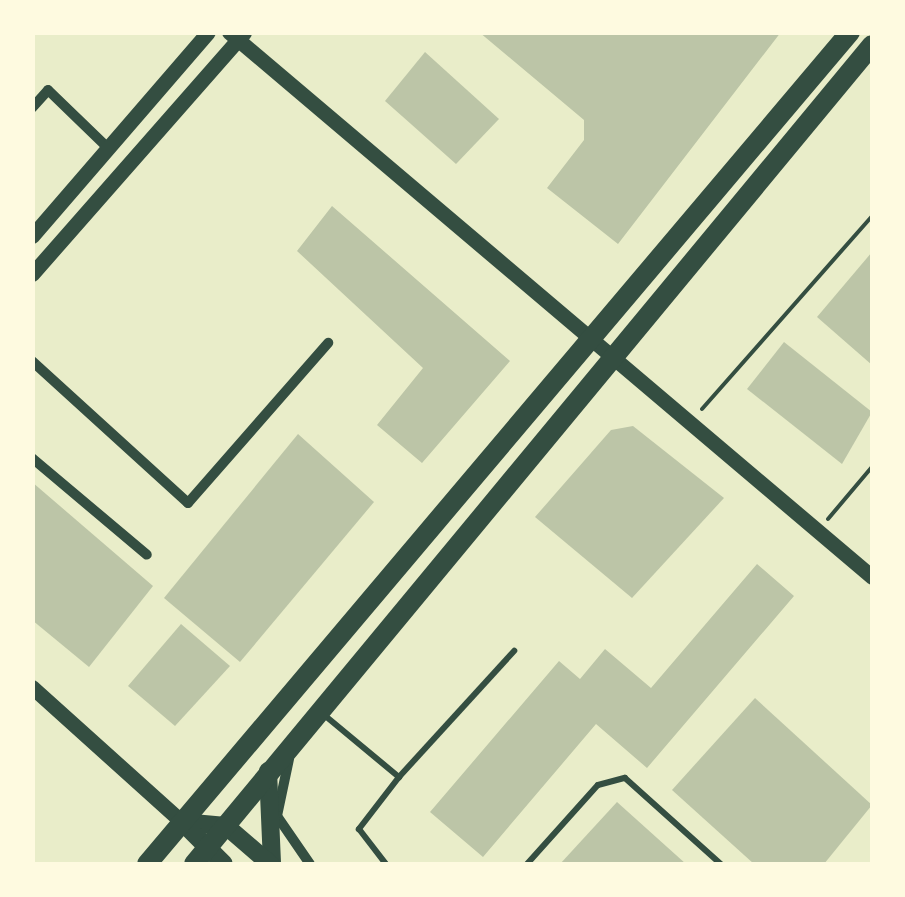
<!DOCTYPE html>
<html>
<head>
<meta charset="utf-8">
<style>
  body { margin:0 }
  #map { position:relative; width:905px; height:897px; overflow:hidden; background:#e9edc9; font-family:"Fira Sans Condensed",sans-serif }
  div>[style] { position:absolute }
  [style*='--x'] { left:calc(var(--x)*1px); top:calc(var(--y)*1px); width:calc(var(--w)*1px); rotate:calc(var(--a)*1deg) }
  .building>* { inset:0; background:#bcc5a7 }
  .path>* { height:4px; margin:-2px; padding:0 2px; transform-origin:2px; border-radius:2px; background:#344e41 }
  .service>* { height:6px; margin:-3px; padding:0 3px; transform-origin:3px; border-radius:3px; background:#344e41 }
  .minor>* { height:10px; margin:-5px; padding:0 5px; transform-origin:5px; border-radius:5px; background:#344e41 }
  .tertiary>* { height:15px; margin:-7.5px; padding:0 7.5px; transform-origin:7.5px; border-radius:7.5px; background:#344e41 }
  .secondary>* { height:18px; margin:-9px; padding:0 9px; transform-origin:9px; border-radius:9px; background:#344e41 }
  .primary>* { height:20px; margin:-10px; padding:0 10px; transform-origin:10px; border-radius:10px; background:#344e41 }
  span { translate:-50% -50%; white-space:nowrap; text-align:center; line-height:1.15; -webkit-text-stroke:9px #fefae0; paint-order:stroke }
  .frame { position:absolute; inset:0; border:35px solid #fefae0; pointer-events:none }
</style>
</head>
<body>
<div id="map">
  <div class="building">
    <i style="clip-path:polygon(479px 32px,781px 32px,618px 244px,547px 188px,584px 140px,584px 120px)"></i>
    <i style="clip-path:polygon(425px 52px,499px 119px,456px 164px,385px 101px)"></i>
    <i style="clip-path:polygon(332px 206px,510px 361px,422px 463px,377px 425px,423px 368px,297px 251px)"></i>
    <i style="clip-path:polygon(872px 252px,872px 365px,817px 317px)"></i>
    <i style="clip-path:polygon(784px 342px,872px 412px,842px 464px,747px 389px)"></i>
    <i style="clip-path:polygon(633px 426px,724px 498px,632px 598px,535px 517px,611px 430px)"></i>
    <i style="clip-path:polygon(298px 434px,374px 502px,240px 662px,164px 598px)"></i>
    <i style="clip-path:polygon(32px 482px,153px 586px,89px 667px,32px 620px)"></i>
    <i style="clip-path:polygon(757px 564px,794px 596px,647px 768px,596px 724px,483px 857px,430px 812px,559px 661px,580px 679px,605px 649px,651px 688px)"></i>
    <i style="clip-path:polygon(181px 624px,230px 666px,175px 726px,128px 686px)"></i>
    <i style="clip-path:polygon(755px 698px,872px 805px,824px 864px,754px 864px,672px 790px)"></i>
    <i style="clip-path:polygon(617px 802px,686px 864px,560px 864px)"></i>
  </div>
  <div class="path">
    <i style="--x:702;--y:409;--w:257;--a:-48.6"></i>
    <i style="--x:828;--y:519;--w:68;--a:-49.8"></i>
  </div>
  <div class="service">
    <i style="--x:323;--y:714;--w:99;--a:39.7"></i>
    <i style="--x:399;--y:777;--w:66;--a:127.6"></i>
    <i style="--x:359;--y:829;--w:44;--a:52.4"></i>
    <i style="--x:399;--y:777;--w:171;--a:-47.6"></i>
    <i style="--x:527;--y:864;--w:106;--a:-48.1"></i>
    <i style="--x:598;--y:785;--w:28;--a:-15"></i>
    <i style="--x:625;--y:778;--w:129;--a:41.9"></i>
  </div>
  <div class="minor">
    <i style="--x:32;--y:108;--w:24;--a:-48"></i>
    <i style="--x:48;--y:90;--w:85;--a:44"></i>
    <i style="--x:32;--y:361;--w:211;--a:42.3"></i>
    <i style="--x:188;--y:503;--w:213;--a:-48.8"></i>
    <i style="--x:32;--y:458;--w:150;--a:40.1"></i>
    <i style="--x:289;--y:759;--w:58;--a:101.9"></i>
    <i style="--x:277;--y:816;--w:58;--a:55.5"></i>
  </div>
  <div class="tertiary">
    <i style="--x:229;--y:32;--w:843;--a:40.28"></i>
    <i style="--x:32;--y:236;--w:269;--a:-49.2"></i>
    <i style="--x:32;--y:274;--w:321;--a:-48.7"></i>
    <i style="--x:32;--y:687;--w:202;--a:42"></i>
  </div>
  <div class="secondary">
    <i style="--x:268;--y:771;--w:93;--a:87.5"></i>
    <i style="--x:182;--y:822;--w:44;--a:5.2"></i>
    <i style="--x:226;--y:826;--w:58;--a:40.8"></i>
    <i style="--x:182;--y:822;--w:59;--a:45"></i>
  </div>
  <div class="primary">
    <i style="--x:147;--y:864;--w:1089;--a:-49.8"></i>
    <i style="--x:194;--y:864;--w:1063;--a:-50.38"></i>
  </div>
  <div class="frame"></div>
</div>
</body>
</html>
